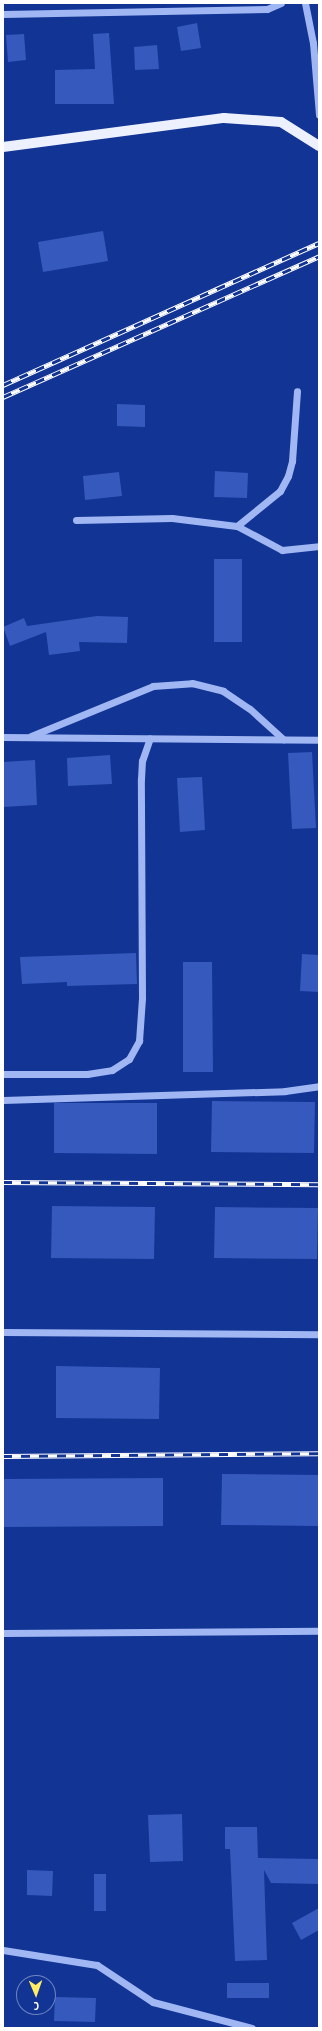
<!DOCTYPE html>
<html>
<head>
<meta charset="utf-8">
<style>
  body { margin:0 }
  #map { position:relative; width:322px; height:2031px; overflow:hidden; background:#113495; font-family:"PT Sans Narrow",sans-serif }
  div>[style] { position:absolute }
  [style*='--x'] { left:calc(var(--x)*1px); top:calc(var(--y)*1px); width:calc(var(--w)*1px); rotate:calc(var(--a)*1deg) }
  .building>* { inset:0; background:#3559bc }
  .minor>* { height:7px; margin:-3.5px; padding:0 3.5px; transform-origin:3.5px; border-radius:3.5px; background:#a0b7f3 }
  .major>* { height:10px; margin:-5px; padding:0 5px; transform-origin:5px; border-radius:5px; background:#ecf0ff }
  .rail>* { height:4.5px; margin-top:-2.25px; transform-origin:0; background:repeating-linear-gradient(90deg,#113495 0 9px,#fff 0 18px); box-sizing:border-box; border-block:1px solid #fff }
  span { translate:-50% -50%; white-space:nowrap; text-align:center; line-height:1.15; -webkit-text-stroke:3px #113495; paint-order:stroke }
  .frame { position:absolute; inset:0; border:4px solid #fff; pointer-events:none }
  .north { position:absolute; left:16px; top:1975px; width:40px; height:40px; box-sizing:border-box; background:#113495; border:1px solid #7085bf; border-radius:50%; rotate:178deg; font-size:11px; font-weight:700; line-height:16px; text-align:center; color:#fff }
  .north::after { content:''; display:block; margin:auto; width:14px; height:18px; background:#ffed62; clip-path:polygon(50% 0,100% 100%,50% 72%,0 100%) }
</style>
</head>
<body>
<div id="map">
  <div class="building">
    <i style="clip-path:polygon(197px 23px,201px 48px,181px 51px,177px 27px)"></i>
    <i style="clip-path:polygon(109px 33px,114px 104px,55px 104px,55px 70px,95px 69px,93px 34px)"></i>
    <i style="clip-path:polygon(24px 34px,26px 60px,8px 62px,6px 35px)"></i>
    <i style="clip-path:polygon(157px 45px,159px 69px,135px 70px,134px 47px)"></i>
    <i style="clip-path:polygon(103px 231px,108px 261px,43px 272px,38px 242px)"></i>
    <i style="clip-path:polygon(117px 404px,145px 405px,145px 427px,117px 426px)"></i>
    <i style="clip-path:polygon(215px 471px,248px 473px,247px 498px,214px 497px)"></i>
    <i style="clip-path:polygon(119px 472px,122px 496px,85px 500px,83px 476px)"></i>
    <i style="clip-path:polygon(214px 559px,242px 559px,242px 642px,214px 642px)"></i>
    <i style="clip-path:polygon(97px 616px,128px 617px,127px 643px,79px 642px,80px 651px,49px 655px,46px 632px,10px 646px,3px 627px,24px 618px,27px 626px)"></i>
    <i style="clip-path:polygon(312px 752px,316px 828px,292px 829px,288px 753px)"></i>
    <i style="clip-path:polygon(110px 755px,112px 784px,68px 786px,67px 758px)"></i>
    <i style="clip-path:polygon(35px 760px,37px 805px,3px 807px,3px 762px)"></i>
    <i style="clip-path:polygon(202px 777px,205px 830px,180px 832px,177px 778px)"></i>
    <i style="clip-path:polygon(136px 953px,137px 984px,67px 986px,67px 982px,22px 984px,20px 957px)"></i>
    <i style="clip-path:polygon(302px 954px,319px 955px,319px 992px,300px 991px)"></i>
    <i style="clip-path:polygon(183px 962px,212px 962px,213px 1072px,183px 1072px)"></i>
    <i style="clip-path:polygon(212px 1101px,315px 1102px,314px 1153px,211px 1152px)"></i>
    <i style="clip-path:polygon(54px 1103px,157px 1103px,157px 1154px,54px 1153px)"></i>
    <i style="clip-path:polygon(52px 1206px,155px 1207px,154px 1259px,51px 1258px)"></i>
    <i style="clip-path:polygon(215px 1207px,318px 1208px,317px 1259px,214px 1258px)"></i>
    <i style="clip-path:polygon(56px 1366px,160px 1368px,159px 1419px,56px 1418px)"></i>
    <i style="clip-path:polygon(222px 1474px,319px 1475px,319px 1526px,221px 1525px)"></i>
    <i style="clip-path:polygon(163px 1478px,163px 1526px,3px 1527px,3px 1479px)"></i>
    <i style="clip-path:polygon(182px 1814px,183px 1861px,150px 1862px,148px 1815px)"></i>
    <i style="clip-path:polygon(225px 1827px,257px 1827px,258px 1858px,319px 1859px,319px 1884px,271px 1883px,264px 1870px,267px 1960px,235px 1961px,230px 1849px,225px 1849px)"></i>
    <i style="clip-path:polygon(27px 1870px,53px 1871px,52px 1896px,27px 1895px)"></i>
    <i style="clip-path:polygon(94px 1874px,106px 1874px,106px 1911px,94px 1911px)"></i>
    <i style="clip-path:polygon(319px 1908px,319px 1930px,301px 1940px,292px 1923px)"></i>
    <i style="clip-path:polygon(227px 1983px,269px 1983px,269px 1998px,227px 1998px)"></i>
    <i style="clip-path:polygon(55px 1997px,96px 1998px,95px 2022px,54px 2021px)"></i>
  </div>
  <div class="minor">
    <i style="--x:305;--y:3;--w:41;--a:78.7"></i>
    <i style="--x:313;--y:43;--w:72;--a:85.2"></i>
    <i style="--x:3;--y:14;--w:264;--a:-1.1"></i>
    <i style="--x:267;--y:9;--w:15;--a:-23"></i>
    <i style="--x:76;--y:520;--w:96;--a:-1.2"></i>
    <i style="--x:172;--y:518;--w:65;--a:7"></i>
    <i style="--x:237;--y:526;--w:51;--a:28.1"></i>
    <i style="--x:282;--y:550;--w:37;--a:-6"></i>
    <i style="--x:237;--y:526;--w:55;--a:-39.1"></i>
    <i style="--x:280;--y:491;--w:17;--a:-62"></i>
    <i style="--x:288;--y:476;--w:16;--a:-75"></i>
    <i style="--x:292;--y:461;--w:70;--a:-85.9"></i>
    <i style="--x:31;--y:736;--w:132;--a:-22.3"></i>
    <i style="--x:153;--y:686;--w:39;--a:-4"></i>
    <i style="--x:192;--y:683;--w:32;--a:14"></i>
    <i style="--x:223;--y:691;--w:32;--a:34"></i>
    <i style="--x:250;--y:709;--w:45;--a:42.3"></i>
    <i style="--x:3;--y:737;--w:316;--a:0.5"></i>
    <i style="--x:3;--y:1074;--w:84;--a:0"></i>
    <i style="--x:87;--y:1074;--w:25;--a:-9"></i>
    <i style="--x:112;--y:1070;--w:20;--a:-33"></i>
    <i style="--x:129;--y:1059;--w:21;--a:-61"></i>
    <i style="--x:139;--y:1041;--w:43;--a:-86"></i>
    <i style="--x:142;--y:998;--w:219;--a:-90.3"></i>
    <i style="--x:141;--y:779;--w:18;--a:-87"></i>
    <i style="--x:142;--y:761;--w:24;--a:-71"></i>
    <i style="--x:3;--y:1100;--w:282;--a:-1.8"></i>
    <i style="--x:285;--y:1091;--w:34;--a:-8"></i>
    <i style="--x:3;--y:1332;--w:316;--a:0.4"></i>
    <i style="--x:3;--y:1633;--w:316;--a:-0.4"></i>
    <i style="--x:3;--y:1950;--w:95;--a:9.1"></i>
    <i style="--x:97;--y:1965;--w:67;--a:33.5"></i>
    <i style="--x:153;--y:2002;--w:102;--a:14.7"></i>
  </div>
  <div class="major">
    <i style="--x:3;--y:147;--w:223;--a:-7.5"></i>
    <i style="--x:224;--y:118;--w:57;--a:4"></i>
    <i style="--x:281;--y:122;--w:45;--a:32.3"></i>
  </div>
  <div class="rail">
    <i style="--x:3;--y:385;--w:346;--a:-24.2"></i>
    <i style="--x:3;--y:397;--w:346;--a:-24"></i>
    <i style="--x:3;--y:1182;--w:316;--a:0.4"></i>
    <i style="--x:3;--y:1456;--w:316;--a:-0.5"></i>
  </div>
  <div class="frame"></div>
  <div class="north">С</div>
</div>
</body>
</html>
